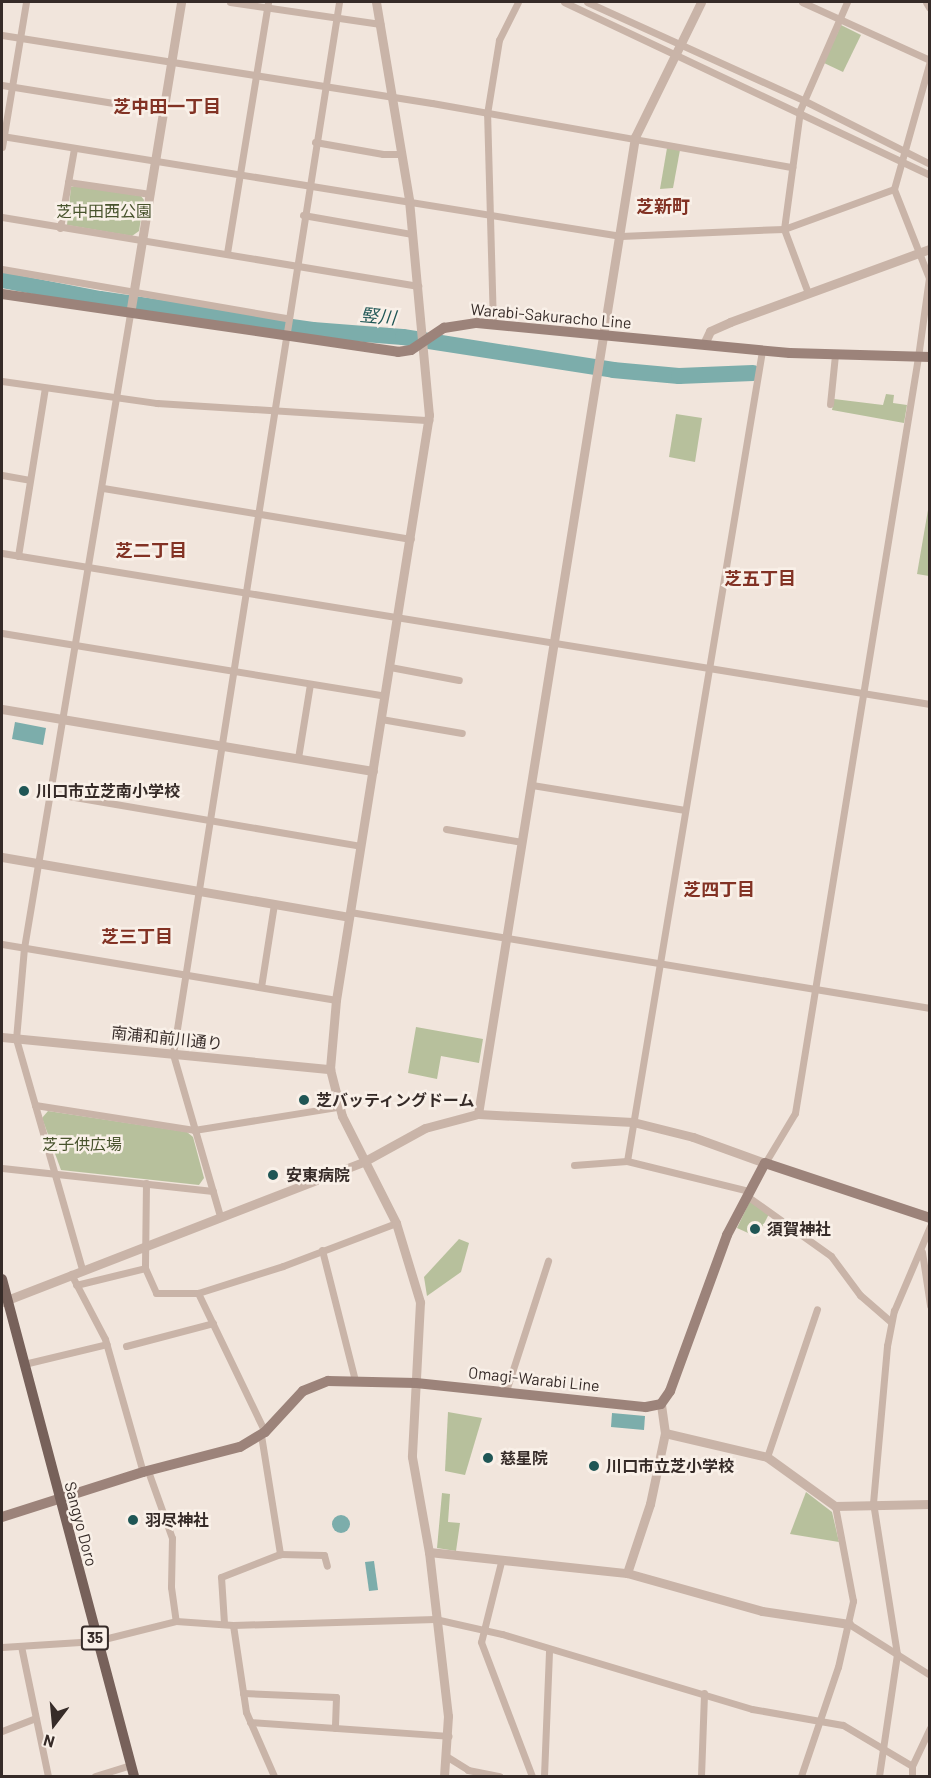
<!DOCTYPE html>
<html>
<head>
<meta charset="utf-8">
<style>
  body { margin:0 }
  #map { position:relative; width:931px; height:1778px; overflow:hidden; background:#f1e5dc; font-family:Barlow,"Noto Sans JP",sans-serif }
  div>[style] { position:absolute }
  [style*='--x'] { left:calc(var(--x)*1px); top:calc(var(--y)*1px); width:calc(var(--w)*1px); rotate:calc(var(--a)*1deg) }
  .green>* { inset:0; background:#b7c09c }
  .water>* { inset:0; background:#7cadab }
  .round { border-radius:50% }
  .river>* { height:16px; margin:-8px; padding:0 8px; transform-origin:8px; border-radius:8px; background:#7cadab }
  .minor>* { height:7px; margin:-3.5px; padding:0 3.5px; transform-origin:3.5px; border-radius:3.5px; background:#c9b4a8 }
  .tertiary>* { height:9px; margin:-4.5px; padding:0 4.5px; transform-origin:4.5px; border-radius:4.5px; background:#c9b4a8 }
  .secondary>* { height:10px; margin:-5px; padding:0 5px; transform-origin:5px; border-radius:5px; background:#9c837a }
  .primary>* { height:10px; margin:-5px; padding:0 5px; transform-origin:5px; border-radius:5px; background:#77615a }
  .dots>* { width:16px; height:16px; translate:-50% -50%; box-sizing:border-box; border:3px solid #f9f0e8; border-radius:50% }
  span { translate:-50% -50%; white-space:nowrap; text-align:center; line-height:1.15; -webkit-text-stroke:5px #f9f0e8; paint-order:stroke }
  .shield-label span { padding:2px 4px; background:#f9f0e8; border:2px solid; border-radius:4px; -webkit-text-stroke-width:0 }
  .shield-label { font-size:15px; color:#362b28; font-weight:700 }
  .park-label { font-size:16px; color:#48532d }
  .street-label { font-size:16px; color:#362b28 }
  .poi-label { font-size:16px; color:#362b28; font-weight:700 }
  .left { translate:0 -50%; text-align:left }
  .neighbourhood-label { font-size:18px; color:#823224; font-weight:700 }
  .water-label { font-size:18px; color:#1f5655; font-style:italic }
  .frame { position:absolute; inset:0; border:3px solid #362b28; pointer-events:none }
  .north { position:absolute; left:24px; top:1694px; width:60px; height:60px; -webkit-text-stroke:4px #f9f0e8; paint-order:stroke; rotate:196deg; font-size:16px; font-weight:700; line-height:24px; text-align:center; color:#362b28 }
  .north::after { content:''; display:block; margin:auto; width:21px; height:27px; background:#362b28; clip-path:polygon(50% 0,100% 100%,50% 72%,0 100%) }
</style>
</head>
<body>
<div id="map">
  <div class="green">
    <i style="clip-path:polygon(841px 25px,861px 35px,843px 72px,824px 63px)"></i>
    <i style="clip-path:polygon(667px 148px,680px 150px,673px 188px,660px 189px)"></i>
    <i style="clip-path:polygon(75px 186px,141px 196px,144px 200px,139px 231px,132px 236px,67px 225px,71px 187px)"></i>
    <i style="clip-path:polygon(886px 394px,894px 395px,893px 403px,907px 405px,904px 423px,832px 410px,834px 399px,883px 405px)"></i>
    <i style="clip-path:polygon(676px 414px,702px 418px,695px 462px,669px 457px)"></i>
    <i style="clip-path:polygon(929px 504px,930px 504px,929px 576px,917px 574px)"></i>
    <i style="clip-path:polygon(416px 1027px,483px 1039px,479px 1063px,441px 1056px,437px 1079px,408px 1073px)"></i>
    <i style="clip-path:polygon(48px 1111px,187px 1132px,193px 1137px,204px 1178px,199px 1185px,61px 1170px,42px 1118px)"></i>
    <i style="clip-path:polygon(750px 1201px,769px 1214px,757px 1237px,737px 1228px)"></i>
    <i style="clip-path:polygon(459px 1239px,469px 1243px,461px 1272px,427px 1296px,424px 1277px)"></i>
    <i style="clip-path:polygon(448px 1412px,482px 1418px,465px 1475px,445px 1471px)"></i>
    <i style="clip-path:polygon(806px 1492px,832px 1512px,839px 1542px,790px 1534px)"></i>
    <i style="clip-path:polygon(442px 1493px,450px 1494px,448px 1522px,460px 1523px,456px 1551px,437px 1548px)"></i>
  </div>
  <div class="water">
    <i style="clip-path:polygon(15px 722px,46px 728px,43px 745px,12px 739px)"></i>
    <i style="clip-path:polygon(612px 1413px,645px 1416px,644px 1430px,611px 1427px)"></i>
    <i class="round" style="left:332px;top:1515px;width:18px;height:18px"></i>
    <i style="clip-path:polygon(374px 1561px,378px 1590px,369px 1591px,365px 1562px)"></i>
  </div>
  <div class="river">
    <i style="--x:2;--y:280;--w:100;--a:11"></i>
    <i style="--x:100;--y:299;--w:215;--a:8.3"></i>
    <i style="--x:313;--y:330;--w:90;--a:4.4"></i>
    <i style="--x:403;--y:337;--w:213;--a:8.9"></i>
    <i style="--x:613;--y:370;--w:66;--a:5.2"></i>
    <i style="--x:679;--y:376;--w:74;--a:-2.3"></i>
  </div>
  <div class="minor">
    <i style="--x:230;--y:2;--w:152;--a:8.3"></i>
    <i style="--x:564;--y:2;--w:405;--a:25.3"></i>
    <i style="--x:587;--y:2;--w:237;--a:24.4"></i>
    <i style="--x:803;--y:100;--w:142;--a:26.7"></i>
    <i style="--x:802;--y:2;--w:141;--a:24.4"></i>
    <i style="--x:2;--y:35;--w:435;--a:9"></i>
    <i style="--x:432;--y:103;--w:366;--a:10.1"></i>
    <i style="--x:2;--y:85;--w:163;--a:9.2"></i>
    <i style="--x:2;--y:136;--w:627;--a:9.18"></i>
    <i style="--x:621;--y:236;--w:163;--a:-2.5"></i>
    <i style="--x:784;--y:229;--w:117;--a:-20"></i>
    <i style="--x:315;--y:142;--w:69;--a:10"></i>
    <i style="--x:383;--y:154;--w:19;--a:0"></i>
    <i style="--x:2;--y:147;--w:147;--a:-80.6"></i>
    <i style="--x:68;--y:182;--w:83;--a:8.3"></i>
    <i style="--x:303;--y:215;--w:111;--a:9.9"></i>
    <i style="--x:2;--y:217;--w:422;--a:9.4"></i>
    <i style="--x:60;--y:228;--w:80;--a:-80"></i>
    <i style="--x:227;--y:253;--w:254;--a:-80.7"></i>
    <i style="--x:2;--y:269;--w:288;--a:9.8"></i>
    <i style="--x:808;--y:293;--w:68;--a:-110.6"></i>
    <i style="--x:784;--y:229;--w:120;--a:-82.3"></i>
    <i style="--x:800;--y:110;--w:118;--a:-66.5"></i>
    <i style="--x:493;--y:325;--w:211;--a:-91.6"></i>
    <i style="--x:487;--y:114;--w:75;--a:-80.8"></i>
    <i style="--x:499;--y:40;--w:42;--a:-63.4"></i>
    <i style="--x:2;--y:381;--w:157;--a:8.1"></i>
    <i style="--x:157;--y:403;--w:273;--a:3.6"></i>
    <i style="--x:830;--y:404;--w:49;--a:-84.2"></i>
    <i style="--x:2;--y:475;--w:28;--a:10"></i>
    <i style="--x:103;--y:488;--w:312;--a:9.4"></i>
    <i style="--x:2;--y:553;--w:940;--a:9.24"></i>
    <i style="--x:18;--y:556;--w:170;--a:-80.9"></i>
    <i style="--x:2;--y:633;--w:388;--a:9.3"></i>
    <i style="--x:390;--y:667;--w:70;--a:10.7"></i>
    <i style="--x:381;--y:719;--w:82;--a:9.8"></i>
    <i style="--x:298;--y:758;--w:75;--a:-80.8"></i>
    <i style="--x:532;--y:785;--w:155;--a:9.3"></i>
    <i style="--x:51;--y:793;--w:314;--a:9.7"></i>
    <i style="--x:446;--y:829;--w:77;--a:9.7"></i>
    <i style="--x:350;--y:912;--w:588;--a:9.4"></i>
    <i style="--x:2;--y:944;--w:339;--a:9.5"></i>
    <i style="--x:261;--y:987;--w:84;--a:-81.1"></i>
    <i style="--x:35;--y:1105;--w:161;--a:8.9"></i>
    <i style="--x:194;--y:1130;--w:146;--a:-9.1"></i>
    <i style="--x:627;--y:1161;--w:821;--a:-80.54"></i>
    <i style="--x:765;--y:1163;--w:58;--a:-59"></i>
    <i style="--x:795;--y:1113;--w:766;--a:-80.76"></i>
    <i style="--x:918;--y:357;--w:80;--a:-82.1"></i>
    <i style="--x:929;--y:278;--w:96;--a:-111.5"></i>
    <i style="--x:894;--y:189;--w:133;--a:-74.3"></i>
    <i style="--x:574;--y:1165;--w:53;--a:-4.3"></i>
    <i style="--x:627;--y:1161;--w:126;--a:13.8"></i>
    <i style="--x:2;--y:1168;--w:212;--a:6.2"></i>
    <i style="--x:146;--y:1183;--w:85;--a:90.7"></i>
    <i style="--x:145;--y:1268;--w:27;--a:66"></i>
    <i style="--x:156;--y:1293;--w:42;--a:0"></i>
    <i style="--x:198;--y:1293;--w:89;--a:-17.6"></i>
    <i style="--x:283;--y:1266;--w:121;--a:-20.8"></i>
    <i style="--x:747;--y:1196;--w:103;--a:35.5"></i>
    <i style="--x:831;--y:1256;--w:49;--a:53.4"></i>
    <i style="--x:860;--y:1295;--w:40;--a:41"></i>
    <i style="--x:220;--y:1216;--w:169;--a:-106.2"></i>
    <i style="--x:173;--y:1054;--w:1065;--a:-81.03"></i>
    <i style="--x:322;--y:1250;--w:134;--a:75.8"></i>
    <i style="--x:922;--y:1252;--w:54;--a:81.4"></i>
    <i style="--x:82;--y:1269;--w:239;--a:-106"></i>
    <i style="--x:16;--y:1039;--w:91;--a:-85"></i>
    <i style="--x:24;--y:948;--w:643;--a:-80.51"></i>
    <i style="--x:71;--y:1274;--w:73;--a:62.4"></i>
    <i style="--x:105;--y:1339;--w:138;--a:74.1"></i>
    <i style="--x:76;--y:1285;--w:71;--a:-13.8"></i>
    <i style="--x:198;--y:1293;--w:154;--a:64.3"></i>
    <i style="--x:126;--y:1346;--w:90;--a:-14.8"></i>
    <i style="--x:24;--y:1364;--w:85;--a:-13.5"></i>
    <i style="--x:506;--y:1391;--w:137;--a:-72.1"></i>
    <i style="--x:261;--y:1435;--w:121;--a:80.9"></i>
    <i style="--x:767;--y:1457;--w:156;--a:-71.3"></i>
    <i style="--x:148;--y:1471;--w:71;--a:70.3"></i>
    <i style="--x:172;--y:1538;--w:49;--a:91.2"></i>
    <i style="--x:171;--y:1587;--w:34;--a:82"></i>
    <i style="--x:501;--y:1562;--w:82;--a:104"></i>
    <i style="--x:481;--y:1642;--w:143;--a:69.2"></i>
    <i style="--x:224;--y:1623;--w:46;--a:-93.7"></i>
    <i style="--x:221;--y:1577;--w:63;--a:-21.3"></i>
    <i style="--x:280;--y:1554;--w:44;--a:1.3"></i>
    <i style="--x:324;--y:1555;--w:11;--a:75"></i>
    <i style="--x:849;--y:1624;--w:96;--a:32.2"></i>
    <i style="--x:233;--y:1625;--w:88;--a:81.5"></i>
    <i style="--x:246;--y:1712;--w:70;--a:66.4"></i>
    <i style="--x:21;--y:1646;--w:133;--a:78.3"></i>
    <i style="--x:2;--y:1647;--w:94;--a:-3.7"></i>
    <i style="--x:96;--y:1641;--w:82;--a:-14"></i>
    <i style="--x:176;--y:1621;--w:57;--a:4"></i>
    <i style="--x:233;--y:1625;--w:202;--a:-1.7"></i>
    <i style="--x:435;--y:1619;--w:69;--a:12.6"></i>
    <i style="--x:502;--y:1634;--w:261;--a:16.7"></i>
    <i style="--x:752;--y:1709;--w:92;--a:10"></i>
    <i style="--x:843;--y:1725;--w:80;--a:30.7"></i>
    <i style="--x:243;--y:1693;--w:93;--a:2.5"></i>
    <i style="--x:336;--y:1697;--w:31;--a:92"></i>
    <i style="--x:250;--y:1722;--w:199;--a:4"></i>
    <i style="--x:2;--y:1731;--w:34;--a:-21"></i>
    <i style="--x:446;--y:1756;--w:26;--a:32"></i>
    <i style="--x:468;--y:1770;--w:32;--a:11"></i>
    <i style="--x:95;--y:1776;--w:37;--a:-17"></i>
    <i style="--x:544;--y:1776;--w:127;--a:-87.7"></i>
    <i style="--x:701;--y:1776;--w:83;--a:-87.9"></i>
    <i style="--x:801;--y:1776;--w:115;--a:-71.3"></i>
    <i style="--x:838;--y:1667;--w:68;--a:-77.2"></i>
    <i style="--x:853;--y:1601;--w:97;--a:-100.7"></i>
    <i style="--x:879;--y:1776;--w:123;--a:-81.6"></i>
    <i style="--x:897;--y:1654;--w:153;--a:-99"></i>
    <i style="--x:873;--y:1503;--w:158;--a:-84.9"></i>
    <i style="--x:887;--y:1346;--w:36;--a:-79"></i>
    <i style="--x:894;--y:1311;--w:92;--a:-67"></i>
    <i style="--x:912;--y:1776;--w:10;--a:-90"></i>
    <i style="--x:912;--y:1766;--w:42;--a:-64.7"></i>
  </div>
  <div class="tertiary">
    <i style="--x:376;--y:2;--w:201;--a:80.5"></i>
    <i style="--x:409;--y:200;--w:216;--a:84.7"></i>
    <i style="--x:429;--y:415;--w:592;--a:99.03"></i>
    <i style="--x:336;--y:1000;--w:69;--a:95"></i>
    <i style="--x:330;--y:1069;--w:49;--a:75.7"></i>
    <i style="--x:342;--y:1116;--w:120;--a:63.2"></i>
    <i style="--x:396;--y:1223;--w:83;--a:73.1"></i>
    <i style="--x:420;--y:1302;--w:155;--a:93"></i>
    <i style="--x:412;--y:1457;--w:97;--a:79.9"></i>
    <i style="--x:429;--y:1552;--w:165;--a:83.4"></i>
    <i style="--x:448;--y:1716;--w:60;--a:93.8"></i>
    <i style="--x:927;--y:2;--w:6;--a:59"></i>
    <i style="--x:130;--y:314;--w:316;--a:-80.7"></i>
    <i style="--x:704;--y:344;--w:14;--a:-65"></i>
    <i style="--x:710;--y:331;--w:22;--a:-24"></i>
    <i style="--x:730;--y:322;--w:213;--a:-20.1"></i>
    <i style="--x:2;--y:709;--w:376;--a:9.5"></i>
    <i style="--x:2;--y:857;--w:352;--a:9.8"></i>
    <i style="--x:2;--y:1037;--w:330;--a:5.6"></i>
    <i style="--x:478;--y:1114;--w:990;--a:-80.87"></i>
    <i style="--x:635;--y:137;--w:150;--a:-63.9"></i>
    <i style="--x:2;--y:1302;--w:389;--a:-21.2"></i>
    <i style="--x:365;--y:1161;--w:68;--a:-28.8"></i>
    <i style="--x:425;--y:1128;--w:55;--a:-14.8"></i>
    <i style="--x:478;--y:1114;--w:155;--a:3"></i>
    <i style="--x:633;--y:1122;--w:62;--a:14"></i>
    <i style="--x:693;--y:1137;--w:77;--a:19.9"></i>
    <i style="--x:665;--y:1433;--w:105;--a:13.2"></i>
    <i style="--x:767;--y:1457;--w:84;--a:35.8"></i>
    <i style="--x:835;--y:1506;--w:95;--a:-1.2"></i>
    <i style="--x:429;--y:1552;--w:199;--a:6.1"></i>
    <i style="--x:627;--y:1573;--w:140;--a:15.7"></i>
    <i style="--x:762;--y:1611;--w:88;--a:8.5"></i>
    <i style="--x:627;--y:1573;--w:73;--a:-71.6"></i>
    <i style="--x:650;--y:1504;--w:73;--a:-78.1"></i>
    <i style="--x:665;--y:1433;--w:29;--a:-98"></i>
  </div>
  <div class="secondary">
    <i style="--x:2;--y:294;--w:400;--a:8.3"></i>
    <i style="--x:398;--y:352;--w:13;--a:-9"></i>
    <i style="--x:411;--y:350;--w:40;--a:-34"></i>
    <i style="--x:444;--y:328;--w:33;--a:-9"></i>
    <i style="--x:477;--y:323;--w:314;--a:5.5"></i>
    <i style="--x:790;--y:353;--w:140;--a:1.6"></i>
    <i style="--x:2;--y:1517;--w:148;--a:-17.7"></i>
    <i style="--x:143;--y:1472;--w:100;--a:-14.5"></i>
    <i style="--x:240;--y:1447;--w:29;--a:-31"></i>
    <i style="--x:265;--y:1432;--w:56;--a:-47.2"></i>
    <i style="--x:303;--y:1391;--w:27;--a:-22"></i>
    <i style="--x:328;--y:1381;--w:88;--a:1.3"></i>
    <i style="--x:416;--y:1383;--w:231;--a:6"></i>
    <i style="--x:646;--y:1407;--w:15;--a:-11"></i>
    <i style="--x:661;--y:1404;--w:16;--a:-55"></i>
    <i style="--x:670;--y:1391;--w:166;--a:-69.9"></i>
    <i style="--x:727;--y:1235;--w:81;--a:-62.2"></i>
    <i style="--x:765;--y:1163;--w:174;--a:18.4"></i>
  </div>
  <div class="primary">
    <i style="--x:2;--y:1279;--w:514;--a:75.13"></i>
  </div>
  <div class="dots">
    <i style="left:24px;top:791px;background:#1f5655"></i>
    <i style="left:304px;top:1100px;background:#1f5655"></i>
    <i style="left:273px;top:1175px;background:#1f5655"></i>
    <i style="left:755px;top:1229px;background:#1f5655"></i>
    <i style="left:488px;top:1458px;background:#1f5655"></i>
    <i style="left:594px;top:1466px;background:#1f5655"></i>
    <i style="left:133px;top:1520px;background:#1f5655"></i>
  </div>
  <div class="shield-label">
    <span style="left:95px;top:1638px">35</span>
  </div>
  <div class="park-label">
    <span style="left:104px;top:211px">芝中田西公園</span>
    <span style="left:82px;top:1144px">芝子供広場</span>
  </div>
  <div class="street-label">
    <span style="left:551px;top:316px;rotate:5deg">Warabi-Sakuracho Line</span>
    <span style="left:167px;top:1038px;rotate:6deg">南浦和前川通り</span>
    <span style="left:534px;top:1379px;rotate:6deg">Omagi-Warabi Line</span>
    <span style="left:81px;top:1524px;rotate:75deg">Sangyo Doro</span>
  </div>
  <div class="poi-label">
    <span class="left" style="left:36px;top:791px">川口市立芝南小学校</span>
    <span class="left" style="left:316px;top:1100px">芝バッティングドーム</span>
    <span class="left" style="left:286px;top:1175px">安東病院</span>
    <span class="left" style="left:767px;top:1229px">須賀神社</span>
    <span class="left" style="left:500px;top:1458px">慈星院</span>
    <span class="left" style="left:606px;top:1466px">川口市立芝小学校</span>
    <span class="left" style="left:145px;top:1520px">羽尽神社</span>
  </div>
  <div class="neighbourhood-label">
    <span style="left:167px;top:106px">芝中田一丁目</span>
    <span style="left:663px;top:206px">芝新町</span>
    <span style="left:151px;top:550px">芝二丁目</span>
    <span style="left:760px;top:578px">芝五丁目</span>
    <span style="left:719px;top:889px">芝四丁目</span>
    <span style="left:137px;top:936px">芝三丁目</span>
  </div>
  <div class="water-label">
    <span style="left:378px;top:316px;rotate:5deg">竪川</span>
  </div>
  <div class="frame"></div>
  <div class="north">N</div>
</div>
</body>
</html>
